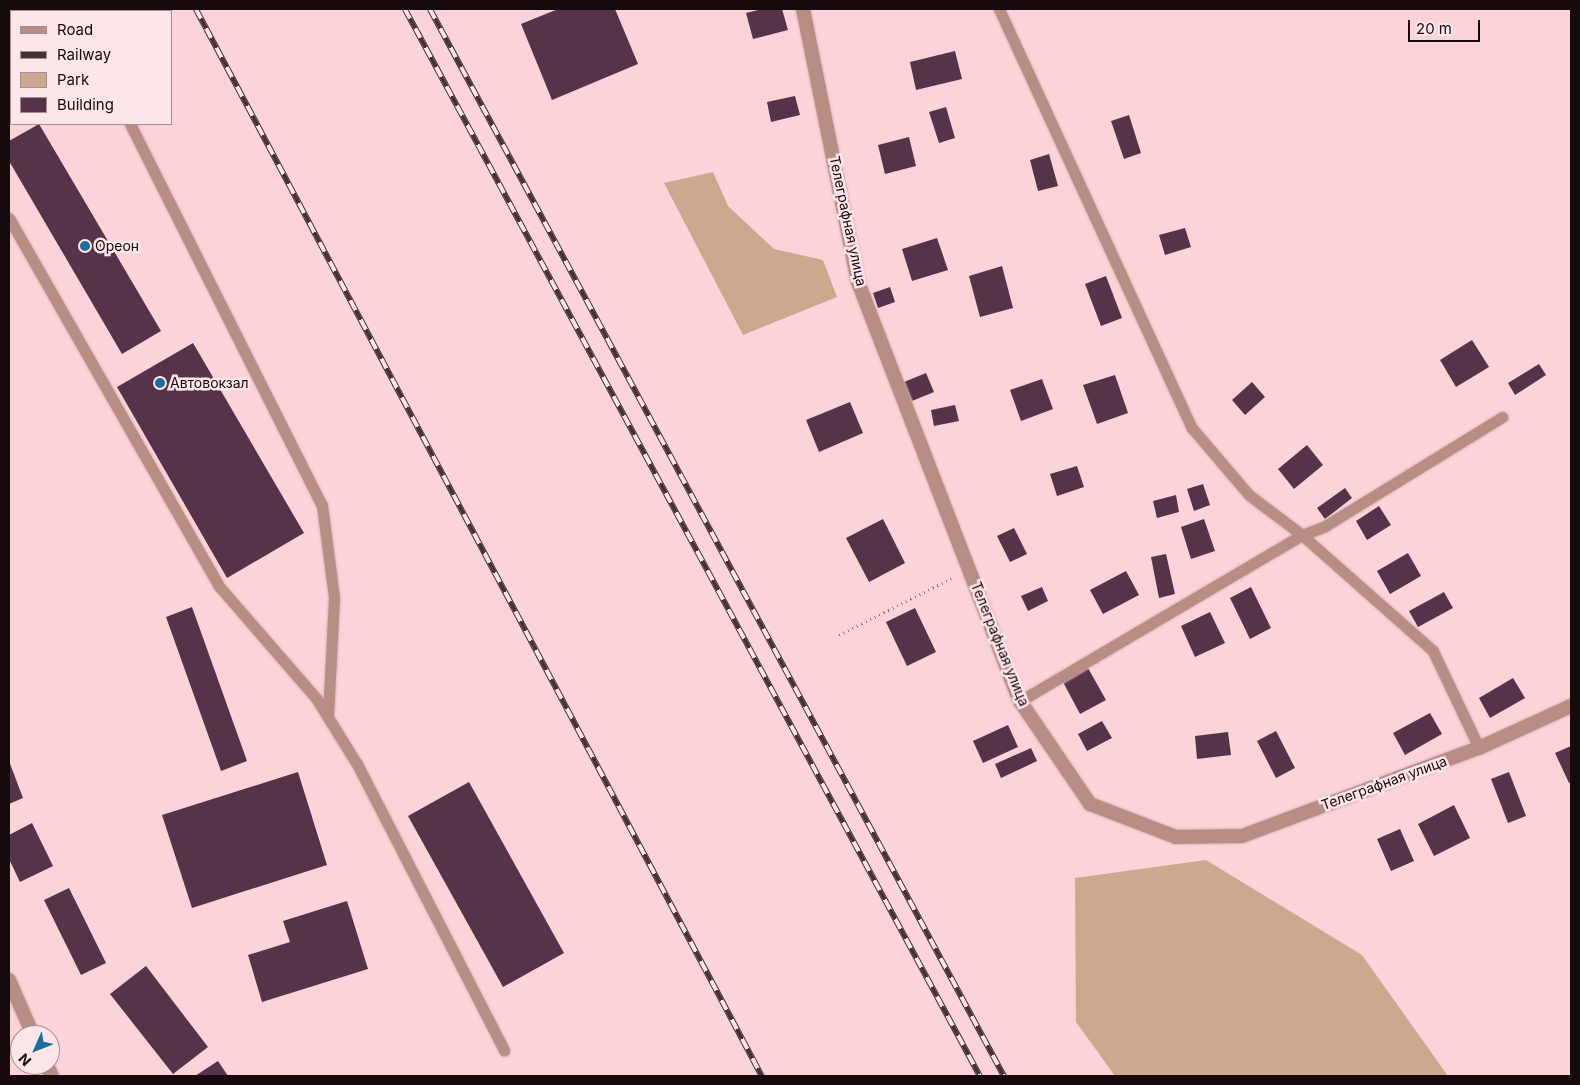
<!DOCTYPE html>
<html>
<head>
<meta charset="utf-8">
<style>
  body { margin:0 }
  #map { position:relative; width:1580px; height:1085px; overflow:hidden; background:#fcd3d9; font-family:Inter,sans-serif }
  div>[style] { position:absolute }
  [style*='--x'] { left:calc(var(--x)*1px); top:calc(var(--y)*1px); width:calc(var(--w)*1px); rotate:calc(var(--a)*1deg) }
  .green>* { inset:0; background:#cca88e }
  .building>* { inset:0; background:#563349 }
  .path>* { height:3px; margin-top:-1.5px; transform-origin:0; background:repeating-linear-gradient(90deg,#907479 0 1px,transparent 0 5px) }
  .roads { filter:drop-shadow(0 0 1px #d7b3b8) drop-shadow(0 0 1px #d7b3b8) }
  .service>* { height:11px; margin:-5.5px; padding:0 5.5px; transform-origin:5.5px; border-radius:5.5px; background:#b88e84 }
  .minor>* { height:14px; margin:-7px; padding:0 7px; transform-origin:7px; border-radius:7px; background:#b88e84 }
  .rail>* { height:5.5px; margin-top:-2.75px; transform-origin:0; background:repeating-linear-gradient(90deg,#fee5e9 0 11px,#453236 0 22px); box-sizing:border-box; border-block:1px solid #453236 }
  .dots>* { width:14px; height:14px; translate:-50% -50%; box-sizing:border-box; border:2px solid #fee5e9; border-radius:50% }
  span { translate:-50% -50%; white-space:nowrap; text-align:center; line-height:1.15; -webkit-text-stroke:5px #fee5e9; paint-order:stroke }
  .street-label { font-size:14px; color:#170a0d }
  .poi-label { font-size:14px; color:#170a0d }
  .left { translate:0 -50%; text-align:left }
  .frame { position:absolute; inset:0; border:10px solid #170a0d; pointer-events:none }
  .legend { position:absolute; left:10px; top:10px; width:162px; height:115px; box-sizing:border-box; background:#fee5e9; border:1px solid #a28d91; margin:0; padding:6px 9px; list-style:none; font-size:15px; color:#170a0d }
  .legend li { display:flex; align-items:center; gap:10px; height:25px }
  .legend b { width:25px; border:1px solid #a28d91 }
  .north { position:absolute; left:10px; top:1025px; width:50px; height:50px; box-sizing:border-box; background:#fee5e9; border:1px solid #a28d91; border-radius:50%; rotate:226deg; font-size:14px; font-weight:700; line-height:20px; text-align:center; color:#170a0d }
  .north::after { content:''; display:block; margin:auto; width:18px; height:22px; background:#1a6f9f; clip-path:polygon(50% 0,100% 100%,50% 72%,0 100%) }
  .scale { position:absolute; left:1408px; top:20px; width:72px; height:22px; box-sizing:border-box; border:2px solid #170a0d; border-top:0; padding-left:6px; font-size:15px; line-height:18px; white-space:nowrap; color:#170a0d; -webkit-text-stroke:4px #fee5e9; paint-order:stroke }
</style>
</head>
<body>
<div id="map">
  <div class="green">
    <i style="clip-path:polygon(713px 172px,728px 206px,774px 249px,823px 260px,837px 297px,743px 335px,664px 183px)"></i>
    <i style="clip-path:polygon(1206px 860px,1362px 955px,1448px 1076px,1115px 1076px,1076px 1022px,1075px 878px)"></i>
  </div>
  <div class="building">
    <i style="clip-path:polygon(9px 9px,50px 9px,51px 10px,11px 11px,9px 33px)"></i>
    <i style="clip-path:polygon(558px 9px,615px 9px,638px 64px,552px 100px,521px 24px)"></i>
    <i style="clip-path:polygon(762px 9px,782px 9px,788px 30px,753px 39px,746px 13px)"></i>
    <i style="clip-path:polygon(955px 51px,962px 79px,916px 90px,910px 62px)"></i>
    <i style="clip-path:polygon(795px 96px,800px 115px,771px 122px,767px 102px)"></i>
    <i style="clip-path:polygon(946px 107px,955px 138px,939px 143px,929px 112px)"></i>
    <i style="clip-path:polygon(1129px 115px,1141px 153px,1124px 159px,1111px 121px)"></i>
    <i style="clip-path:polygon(39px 124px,161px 331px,122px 354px,9px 161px,9px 141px)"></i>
    <i style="clip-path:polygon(909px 137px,916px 166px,885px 174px,878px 145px)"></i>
    <i style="clip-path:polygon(1049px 154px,1058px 186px,1038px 191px,1030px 160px)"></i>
    <i style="clip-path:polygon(1185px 228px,1191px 247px,1165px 255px,1159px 235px)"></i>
    <i style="clip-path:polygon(937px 238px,948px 270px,912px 281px,902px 249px)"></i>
    <i style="clip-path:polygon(1002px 266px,1013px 308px,980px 317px,969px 276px)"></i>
    <i style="clip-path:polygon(1106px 276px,1122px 318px,1101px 326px,1085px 284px)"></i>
    <i style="clip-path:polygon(890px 287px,895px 302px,878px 308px,873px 293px)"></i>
    <i style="clip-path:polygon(1472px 340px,1489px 367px,1456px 387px,1440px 360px)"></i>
    <i style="clip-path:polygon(193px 343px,304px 533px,227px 578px,117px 387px)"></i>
    <i style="clip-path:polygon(1539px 364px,1546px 375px,1515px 395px,1508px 383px)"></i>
    <i style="clip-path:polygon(926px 373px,934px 392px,912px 401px,904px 382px)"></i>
    <i style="clip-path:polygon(1115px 375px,1128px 413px,1097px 424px,1083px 385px)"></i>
    <i style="clip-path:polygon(1042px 379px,1053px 409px,1021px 421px,1010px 390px)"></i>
    <i style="clip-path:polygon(1252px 382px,1265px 397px,1245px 415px,1232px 400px)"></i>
    <i style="clip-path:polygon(850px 402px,863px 433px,819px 452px,806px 420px)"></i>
    <i style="clip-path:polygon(955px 405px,959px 421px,934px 426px,931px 410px)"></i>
    <i style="clip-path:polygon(1307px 445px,1323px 465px,1294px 489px,1278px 469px)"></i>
    <i style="clip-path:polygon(1077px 466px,1084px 487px,1057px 496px,1050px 474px)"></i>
    <i style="clip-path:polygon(1203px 484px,1210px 505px,1194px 511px,1187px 489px)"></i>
    <i style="clip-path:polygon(1345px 488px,1352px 498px,1325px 519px,1317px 508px)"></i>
    <i style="clip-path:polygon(1176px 495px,1179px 512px,1157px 518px,1153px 501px)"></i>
    <i style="clip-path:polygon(1379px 506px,1391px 525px,1367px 540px,1356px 521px)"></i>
    <i style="clip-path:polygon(883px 519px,905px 563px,869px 582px,846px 538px)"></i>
    <i style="clip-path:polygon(1204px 519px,1215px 551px,1191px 559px,1181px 527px)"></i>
    <i style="clip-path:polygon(1014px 528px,1027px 554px,1010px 562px,997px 536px)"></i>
    <i style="clip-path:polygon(1408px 553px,1421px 576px,1390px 594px,1377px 571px)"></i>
    <i style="clip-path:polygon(1166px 554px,1175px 594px,1159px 598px,1151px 557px)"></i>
    <i style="clip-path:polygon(1126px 571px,1139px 595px,1103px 614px,1090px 590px)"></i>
    <i style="clip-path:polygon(1042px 587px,1048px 601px,1028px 611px,1021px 596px)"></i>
    <i style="clip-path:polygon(1251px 587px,1271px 628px,1250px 639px,1230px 598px)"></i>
    <i style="clip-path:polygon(1444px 592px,1453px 608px,1418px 627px,1409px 611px)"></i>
    <i style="clip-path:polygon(192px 607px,247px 761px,221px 771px,166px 617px)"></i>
    <i style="clip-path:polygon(915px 608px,936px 652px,907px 666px,886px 622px)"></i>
    <i style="clip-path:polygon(1210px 612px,1225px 643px,1195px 657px,1181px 626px)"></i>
    <i style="clip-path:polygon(1088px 668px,1106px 700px,1080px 714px,1063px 682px)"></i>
    <i style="clip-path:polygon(1513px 678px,1525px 698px,1490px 718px,1479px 698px)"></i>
    <i style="clip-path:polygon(1430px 713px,1442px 734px,1405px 755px,1393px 733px)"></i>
    <i style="clip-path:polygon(1102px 721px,1112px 738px,1087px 751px,1078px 734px)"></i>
    <i style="clip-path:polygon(1008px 725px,1018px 747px,983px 763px,973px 741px)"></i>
    <i style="clip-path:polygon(1276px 731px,1295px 768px,1276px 778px,1257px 741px)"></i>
    <i style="clip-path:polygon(1228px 732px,1231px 755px,1197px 759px,1195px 736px)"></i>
    <i style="clip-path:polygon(1571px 746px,1571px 782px,1569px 783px,1555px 753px)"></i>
    <i style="clip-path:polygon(1031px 748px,1037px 761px,1001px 778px,995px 764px)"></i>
    <i style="clip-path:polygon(9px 761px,23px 798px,9px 804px)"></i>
    <i style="clip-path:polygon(298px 772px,327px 865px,192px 908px,162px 815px)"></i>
    <i style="clip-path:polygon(1509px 772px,1526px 816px,1508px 823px,1491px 779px)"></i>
    <i style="clip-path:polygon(469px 782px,564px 953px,503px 987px,408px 816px)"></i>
    <i style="clip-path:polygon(1454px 805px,1470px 838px,1434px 856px,1418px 824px)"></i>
    <i style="clip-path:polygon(32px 823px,53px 866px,20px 882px,9px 859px,9px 835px)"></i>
    <i style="clip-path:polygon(1400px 829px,1414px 861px,1391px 871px,1377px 839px)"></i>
    <i style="clip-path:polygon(69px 888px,106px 963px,81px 975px,44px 900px)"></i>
    <i style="clip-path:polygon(347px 901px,368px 969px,262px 1002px,248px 955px,290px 942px,283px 921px)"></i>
    <i style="clip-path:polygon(146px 966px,208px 1047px,173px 1074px,110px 994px)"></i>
    <i style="clip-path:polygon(218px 1061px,228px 1076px,195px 1076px)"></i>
  </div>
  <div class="path">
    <i style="--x:839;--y:635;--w:127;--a:-26.8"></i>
  </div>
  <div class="roads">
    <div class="service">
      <i style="--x:71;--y:9;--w:3;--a:45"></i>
      <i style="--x:999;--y:9;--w:461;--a:65.3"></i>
      <i style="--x:1192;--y:428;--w:88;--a:49.6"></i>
      <i style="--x:1249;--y:495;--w:66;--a:37"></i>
      <i style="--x:1302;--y:535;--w:175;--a:41.5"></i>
      <i style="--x:1433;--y:651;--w:107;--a:64.6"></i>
      <i style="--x:130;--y:124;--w:427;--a:63.3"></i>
      <i style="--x:322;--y:505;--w:94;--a:82.6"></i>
      <i style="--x:334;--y:598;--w:119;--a:92.9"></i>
      <i style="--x:9;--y:218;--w:422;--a:60.3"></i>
      <i style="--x:218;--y:585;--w:150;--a:49.1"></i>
      <i style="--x:316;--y:698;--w:78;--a:58.2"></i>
      <i style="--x:357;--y:764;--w:322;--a:62.8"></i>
      <i style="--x:1020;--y:701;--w:327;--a:-30.5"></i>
      <i style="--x:1302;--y:535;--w:25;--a:-21"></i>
      <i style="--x:1325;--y:526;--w:208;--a:-31.6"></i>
    </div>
    <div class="minor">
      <i style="--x:803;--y:9;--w:278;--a:78.6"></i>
      <i style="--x:858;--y:282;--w:449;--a:68.9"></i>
      <i style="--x:1020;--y:701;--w:125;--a:55.8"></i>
      <i style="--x:1090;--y:804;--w:92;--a:21"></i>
      <i style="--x:1176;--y:837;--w:66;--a:-0.9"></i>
      <i style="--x:1242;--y:836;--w:253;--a:-20.4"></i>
      <i style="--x:1479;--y:748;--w:101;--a:-24.5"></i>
      <i style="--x:9;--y:980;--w:60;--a:66.4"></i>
      <i style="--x:47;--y:1065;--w:12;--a:66"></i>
    </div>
  </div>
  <div class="rail">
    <i style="--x:196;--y:9;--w:1208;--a:62.06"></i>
    <i style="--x:405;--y:9;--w:1212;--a:61.68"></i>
    <i style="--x:430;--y:9;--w:1212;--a:61.72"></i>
  </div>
  <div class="dots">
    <i style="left:85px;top:246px;background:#1a6f9f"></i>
    <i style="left:160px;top:383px;background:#1a6f9f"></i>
  </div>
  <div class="street-label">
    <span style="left:848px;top:221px;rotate:78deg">Телеграфная улица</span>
    <span style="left:1000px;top:644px;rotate:68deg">Телеграфная улица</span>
    <span style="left:1384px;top:783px;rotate:-20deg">Телеграфная улица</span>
  </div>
  <div class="poi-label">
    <span class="left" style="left:95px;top:246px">Ореон</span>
    <span class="left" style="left:170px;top:383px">Автовокзал</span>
  </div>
  <div class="frame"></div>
  <ul class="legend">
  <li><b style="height:6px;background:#b88e84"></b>Road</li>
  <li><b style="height:6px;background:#453236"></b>Railway</li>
  <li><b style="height:14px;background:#cca88e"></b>Park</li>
  <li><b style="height:14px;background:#563349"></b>Building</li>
  </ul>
  <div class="north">N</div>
  <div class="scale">20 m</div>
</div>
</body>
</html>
